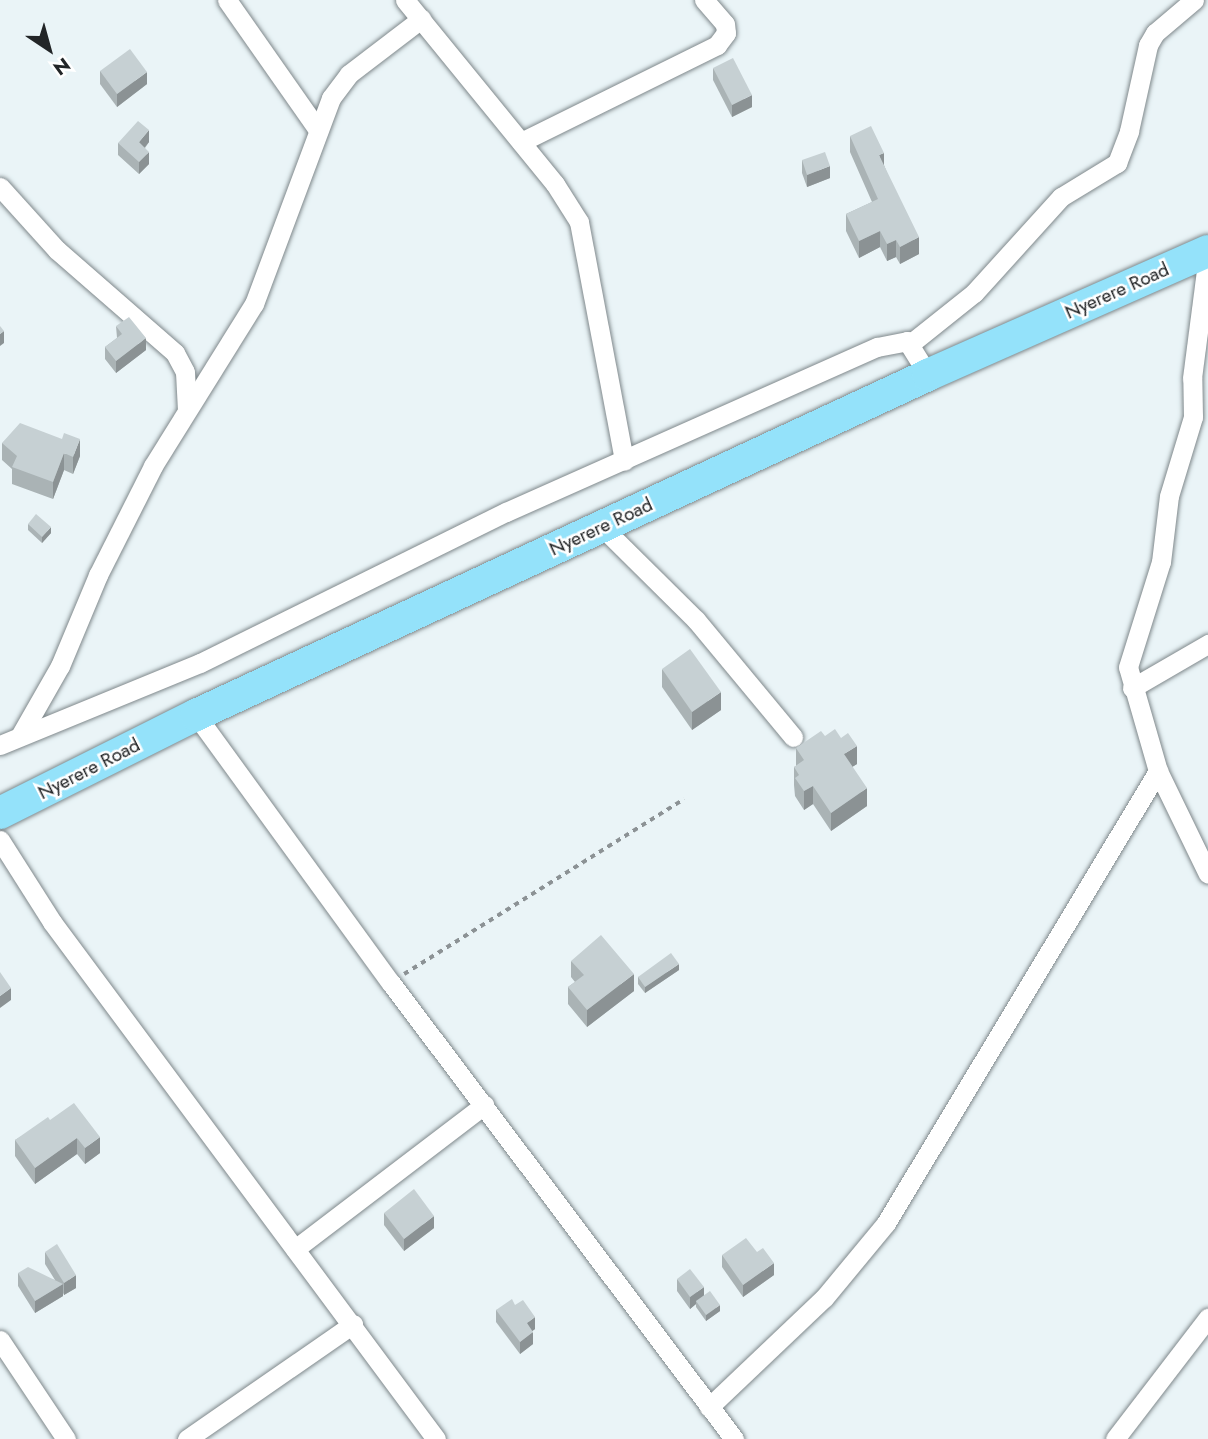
<!DOCTYPE html>
<html>
<head>
<meta charset="utf-8">
<style>
  body { margin:0 }
  #map { position:relative; width:1208px; height:1439px; overflow:hidden; background:#eaf4f7; font-family:Jost,sans-serif }
  div>[style] { position:absolute }
  [style*='--x'] { left:calc(var(--x)*1px); top:calc(var(--y)*1px); width:calc(var(--w)*1px); rotate:calc(var(--a)*1deg) }
  .path>* { height:3.5px; margin-top:-1.75px; transform-origin:0; background:repeating-linear-gradient(90deg,#8c9295 0 5px,transparent 0 10px) }
  .roads { filter:drop-shadow(0 0 2px #7f888b) drop-shadow(0 0 2px #7f888b) }
  .minor>* { height:19px; margin:-9.5px; padding:0 9.5px; transform-origin:9.5px; border-radius:9.5px; background:#fff }
  .trunk>* { height:32px; margin:-16px; padding:0 16px; transform-origin:16px; border-radius:16px; background:#94e2fa }
  .wall>* { inset:0; background:#aab3b5 }
  .shaded-wall>* { inset:0; background:#8b9294 }
  .building>* { inset:0; background:#c6d0d3 }
  span { translate:-50% -50%; white-space:nowrap; text-align:center; line-height:1.15; -webkit-text-stroke:5px #fff; paint-order:stroke }
  .street-label { font-size:19px; color:#222527 }
  .north { position:absolute; left:14px; top:14px; width:70px; height:70px; -webkit-text-stroke:5px #fff; paint-order:stroke; rotate:144deg; font-size:19px; font-weight:700; line-height:28px; text-align:center; color:#222527 }
  .north::after { content:''; display:block; margin:auto; width:24px; height:32px; background:#222527; clip-path:polygon(50% 0,100% 100%,50% 72%,0 100%) }
</style>
</head>
<body>
<div id="map">
  <div class="path">
    <i style="--x:404;--y:974;--w:330;--a:-32"></i>
  </div>
  <div class="roads">
    <div class="minor">
      <i style="--x:227;--y:0;--w:159;--a:55"></i>
      <i style="--x:405;--y:0;--w:237;--a:50.8"></i>
      <i style="--x:555;--y:184;--w:45;--a:57.7"></i>
      <i style="--x:579;--y:222;--w:243;--a:79.3"></i>
      <i style="--x:521;--y:142;--w:219;--a:-26.3"></i>
      <i style="--x:717;--y:45;--w:15;--a:-53"></i>
      <i style="--x:726;--y:33;--w:9;--a:-96"></i>
      <i style="--x:725;--y:24;--w:32;--a:-131"></i>
      <i style="--x:0;--y:187;--w:85;--a:47.9"></i>
      <i style="--x:57;--y:250;--w:157;--a:41.1"></i>
      <i style="--x:175;--y:353;--w:21;--a:62"></i>
      <i style="--x:185;--y:372;--w:36;--a:87"></i>
      <i style="--x:910;--y:344;--w:82;--a:-38.6"></i>
      <i style="--x:974;--y:293;--w:130;--a:-47.8"></i>
      <i style="--x:1061;--y:197;--w:66;--a:-31.3"></i>
      <i style="--x:1117;--y:163;--w:34;--a:-69"></i>
      <i style="--x:1129;--y:131;--w:88;--a:-77.5"></i>
      <i style="--x:1148;--y:45;--w:14;--a:-60"></i>
      <i style="--x:1155;--y:33;--w:51;--a:-40.2"></i>
      <i style="--x:602;--y:527;--w:132;--a:44.7"></i>
      <i style="--x:696;--y:620;--w:152;--a:50.3"></i>
      <i style="--x:1132;--y:688;--w:88;--a:-30.1"></i>
      <i style="--x:196;--y:715;--w:331;--a:54"></i>
      <i style="--x:391;--y:983;--w:571;--a:53.05"></i>
      <i style="--x:20;--y:736;--w:81;--a:-60.3"></i>
      <i style="--x:60;--y:666;--w:99;--a:-67.3"></i>
      <i style="--x:98;--y:575;--w:122;--a:-63.2"></i>
      <i style="--x:153;--y:466;--w:191;--a:-58.1"></i>
      <i style="--x:254;--y:304;--w:220;--a:-69.5"></i>
      <i style="--x:331;--y:98;--w:30;--a:-53"></i>
      <i style="--x:349;--y:74;--w:91;--a:-37.4"></i>
      <i style="--x:0;--y:745;--w:216;--a:-22.3"></i>
      <i style="--x:200;--y:663;--w:341;--a:-26.3"></i>
      <i style="--x:506;--y:512;--w:406;--a:-24"></i>
      <i style="--x:877;--y:347;--w:31;--a:-11"></i>
      <i style="--x:907;--y:341;--w:40;--a:58"></i>
      <i style="--x:1158;--y:771;--w:114;--a:64.1"></i>
      <i style="--x:0;--y:840;--w:97;--a:57.6"></i>
      <i style="--x:52;--y:922;--w:644;--a:53.4"></i>
      <i style="--x:295;--y:1249;--w:238;--a:-37.3"></i>
      <i style="--x:0;--y:1340;--w:119;--a:56.3"></i>
      <i style="--x:709;--y:1407;--w:158;--a:-43.5"></i>
      <i style="--x:824;--y:1298;--w:97;--a:-50.4"></i>
      <i style="--x:886;--y:1223;--w:528;--a:-58.96"></i>
      <i style="--x:1158;--y:771;--w:108;--a:-106.1"></i>
      <i style="--x:1128;--y:667;--w:110;--a:-72.6"></i>
      <i style="--x:1161;--y:562;--w:66;--a:-83.1"></i>
      <i style="--x:1169;--y:496;--w:83;--a:-73.1"></i>
      <i style="--x:1193;--y:417;--w:39;--a:-91"></i>
      <i style="--x:1192;--y:378;--w:125;--a:-82.6"></i>
      <i style="--x:187;--y:1439;--w:202;--a:-34.7"></i>
      <i style="--x:1115;--y:1439;--w:153;--a:-52.5"></i>
    </div>
    <div class="trunk">
      <i style="--x:0;--y:813;--w:219;--a:-26.6"></i>
      <i style="--x:196;--y:715;--w:807;--a:-24.91"></i>
      <i style="--x:928;--y:375;--w:306;--a:-23.9"></i>
    </div>
  </div>
  <div class="wall">
    <i style="clip-path:polygon(713px 68px,752px 107px,732px 117px,713px 80px)"></i>
    <i style="clip-path:polygon(100px 71px,147px 84px,117px 107px,100px 84px)"></i>
    <i style="clip-path:polygon(850px 136px,884px 165px,919px 254px,900px 264px,896px 257px,887px 261px,880px 247px,859px 258px,846px 231px,846px 214px,872px 202px,850px 152px)"></i>
    <i style="clip-path:polygon(149px 142px,145px 148px,149px 164px,139px 174px,118px 155px,118px 143px)"></i>
    <i style="clip-path:polygon(802px 160px,830px 178px,807px 187px,802px 173px)"></i>
    <i style="clip-path:polygon(116px 326px,146px 350px,116px 373px,105px 359px,105px 347px,117px 338px)"></i>
    <i style="clip-path:polygon(2px 443px,80px 456px,73px 474px,64px 470px,53px 499px,12px 484px,12px 469px,2px 460px)"></i>
    <i style="clip-path:polygon(28px 524px,51px 533px,42px 543px,28px 530px)"></i>
    <i style="clip-path:polygon(662px 669px,721px 710px,692px 730px,662px 687px)"></i>
    <i style="clip-path:polygon(825px 736px,857px 764px,852px 767px,867px 806px,831px 831px,813px 804px,804px 810px,795px 796px,794px 785px,794px 767px,796px 766px,796px 748px)"></i>
    <i style="clip-path:polygon(571px 961px,634px 991px,587px 1027px,568px 1004px,568px 987px,575px 982px,571px 977px)"></i>
    <i style="clip-path:polygon(679px 970px,645px 993px,638px 984px,638px 977px)"></i>
    <i style="clip-path:polygon(50px 1120px,100px 1153px,85px 1164px,77px 1154px,35px 1184px,15px 1156px,15px 1140px)"></i>
    <i style="clip-path:polygon(384px 1213px,434px 1228px,404px 1251px,384px 1225px)"></i>
    <i style="clip-path:polygon(45px 1252px,76px 1288px,64px 1295px,63px 1293px,63px 1296px,35px 1313px,18px 1286px,18px 1273px,55px 1280px,45px 1264px)"></i>
    <i style="clip-path:polygon(722px 1255px,774px 1275px,743px 1297px,722px 1267px)"></i>
    <i style="clip-path:polygon(677px 1279px,704px 1296px,720px 1311px,706px 1321px,696px 1307px,696px 1304px,690px 1309px,677px 1291px)"></i>
    <i style="clip-path:polygon(515px 1305px,535px 1329px,532px 1331px,533px 1344px,520px 1354px,496px 1322px,496px 1310px)"></i>
  </div>
  <div class="shaded-wall">
    <i style="clip-path:polygon(147px 72px,147px 84px,117px 107px,117px 94px)"></i>
    <i style="clip-path:polygon(752px 95px,752px 107px,732px 117px,732px 105px)"></i>
    <i style="clip-path:polygon(149px 130px,149px 142px,139px 154px,139px 142px)"></i>
    <i style="clip-path:polygon(149px 152px,149px 164px,139px 174px,139px 162px)"></i>
    <i style="clip-path:polygon(884px 153px,884px 170px,879px 155px)"></i>
    <i style="clip-path:polygon(830px 166px,830px 178px,807px 187px,807px 175px)"></i>
    <i style="clip-path:polygon(880px 231px,880px 247px,859px 258px,859px 241px)"></i>
    <i style="clip-path:polygon(919px 237px,919px 254px,900px 264px,900px 247px)"></i>
    <i style="clip-path:polygon(896px 240px,896px 257px,887px 261px,887px 244px)"></i>
    <i style="clip-path:polygon(4px 331px,4px 343px,0 346px,0 334px)"></i>
    <i style="clip-path:polygon(146px 338px,146px 350px,116px 373px,116px 361px)"></i>
    <i style="clip-path:polygon(80px 439px,80px 456px,73px 474px,73px 457px)"></i>
    <i style="clip-path:polygon(64px 453px,64px 470px,53px 499px,53px 482px)"></i>
    <i style="clip-path:polygon(51px 527px,51px 533px,42px 543px,42px 537px)"></i>
    <i style="clip-path:polygon(721px 692px,721px 710px,692px 730px,692px 712px)"></i>
    <i style="clip-path:polygon(857px 746px,857px 764px,844px 772px,844px 754px)"></i>
    <i style="clip-path:polygon(813px 786px,813px 804px,804px 810px,804px 791px)"></i>
    <i style="clip-path:polygon(867px 788px,867px 806px,831px 831px,831px 813px)"></i>
    <i style="clip-path:polygon(679px 964px,679px 970px,645px 993px,645px 987px)"></i>
    <i style="clip-path:polygon(634px 974px,634px 991px,587px 1027px,587px 1010px)"></i>
    <i style="clip-path:polygon(11px 988px,11px 1000px,0 1008px,0 996px)"></i>
    <i style="clip-path:polygon(100px 1137px,100px 1153px,85px 1164px,85px 1148px)"></i>
    <i style="clip-path:polygon(77px 1138px,77px 1154px,35px 1184px,35px 1168px)"></i>
    <i style="clip-path:polygon(434px 1216px,434px 1228px,404px 1251px,404px 1239px)"></i>
    <i style="clip-path:polygon(774px 1263px,774px 1275px,743px 1297px,743px 1285px)"></i>
    <i style="clip-path:polygon(76px 1275px,76px 1288px,64px 1295px,64px 1283px)"></i>
    <i style="clip-path:polygon(63px 1284px,63px 1296px,35px 1313px,35px 1301px)"></i>
    <i style="clip-path:polygon(704px 1287px,704px 1299px,696px 1301px,696px 1304px,690px 1309px,690px 1297px)"></i>
    <i style="clip-path:polygon(720px 1305px,720px 1311px,706px 1321px,706px 1315px)"></i>
    <i style="clip-path:polygon(535px 1317px,535px 1329px,527px 1335px,527px 1323px)"></i>
    <i style="clip-path:polygon(533px 1332px,533px 1344px,520px 1354px,520px 1342px)"></i>
  </div>
  <div class="building">
    <i style="clip-path:polygon(130px 49px,147px 72px,117px 94px,100px 71px)"></i>
    <i style="clip-path:polygon(733px 58px,752px 95px,732px 105px,713px 68px)"></i>
    <i style="clip-path:polygon(138px 121px,149px 130px,139px 142px,149px 152px,139px 162px,118px 143px)"></i>
    <i style="clip-path:polygon(871px 126px,884px 153px,879px 155px,919px 237px,900px 247px,896px 240px,887px 244px,880px 231px,859px 241px,846px 214px,878px 199px,850px 136px)"></i>
    <i style="clip-path:polygon(825px 152px,830px 166px,807px 175px,802px 160px)"></i>
    <i style="clip-path:polygon(129px 317px,146px 338px,116px 361px,105px 347px,122px 334px,116px 326px)"></i>
    <i style="clip-path:polygon(0 326px,4px 331px,0 334px)"></i>
    <i style="clip-path:polygon(20px 423px,62px 439px,64px 433px,80px 439px,73px 457px,64px 453px,53px 482px,12px 467px,17px 456px,2px 443px)"></i>
    <i style="clip-path:polygon(36px 514px,51px 527px,42px 537px,28px 524px)"></i>
    <i style="clip-path:polygon(690px 649px,721px 692px,692px 712px,662px 669px)"></i>
    <i style="clip-path:polygon(835px 729px,841px 738px,848px 733px,857px 746px,844px 754px,867px 788px,831px 813px,813px 786px,804px 791px,795px 778px,799px 775px,794px 767px,804px 760px,796px 748px,821px 731px,825px 736px)"></i>
    <i style="clip-path:polygon(601px 935px,634px 974px,587px 1010px,568px 987px,584px 975px,571px 961px)"></i>
    <i style="clip-path:polygon(671px 953px,679px 964px,645px 987px,638px 977px)"></i>
    <i style="clip-path:polygon(0 972px,11px 988px,0 996px)"></i>
    <i style="clip-path:polygon(74px 1103px,100px 1137px,85px 1148px,77px 1138px,35px 1168px,15px 1140px,48px 1117px,50px 1120px)"></i>
    <i style="clip-path:polygon(414px 1189px,434px 1216px,404px 1239px,384px 1213px)"></i>
    <i style="clip-path:polygon(746px 1238px,757px 1252px,763px 1248px,774px 1263px,743px 1285px,722px 1255px)"></i>
    <i style="clip-path:polygon(57px 1244px,76px 1275px,64px 1283px,45px 1252px)"></i>
    <i style="clip-path:polygon(28px 1267px,63px 1284px,35px 1301px,18px 1273px)"></i>
    <i style="clip-path:polygon(690px 1269px,704px 1287px,690px 1297px,677px 1279px)"></i>
    <i style="clip-path:polygon(710px 1291px,720px 1305px,706px 1315px,696px 1301px)"></i>
    <i style="clip-path:polygon(512px 1299px,515px 1305px,523px 1300px,535px 1317px,527px 1323px,533px 1332px,520px 1342px,496px 1310px)"></i>
  </div>
  <div class="street-label">
    <span style="left:1117px;top:291px;rotate:-24deg">Nyerere Road</span>
    <span style="left:601px;top:527px;rotate:-25deg">Nyerere Road</span>
    <span style="left:89px;top:769px;rotate:-27deg">Nyerere Road</span>
  </div>
  <div class="north">N</div>
</div>
</body>
</html>
